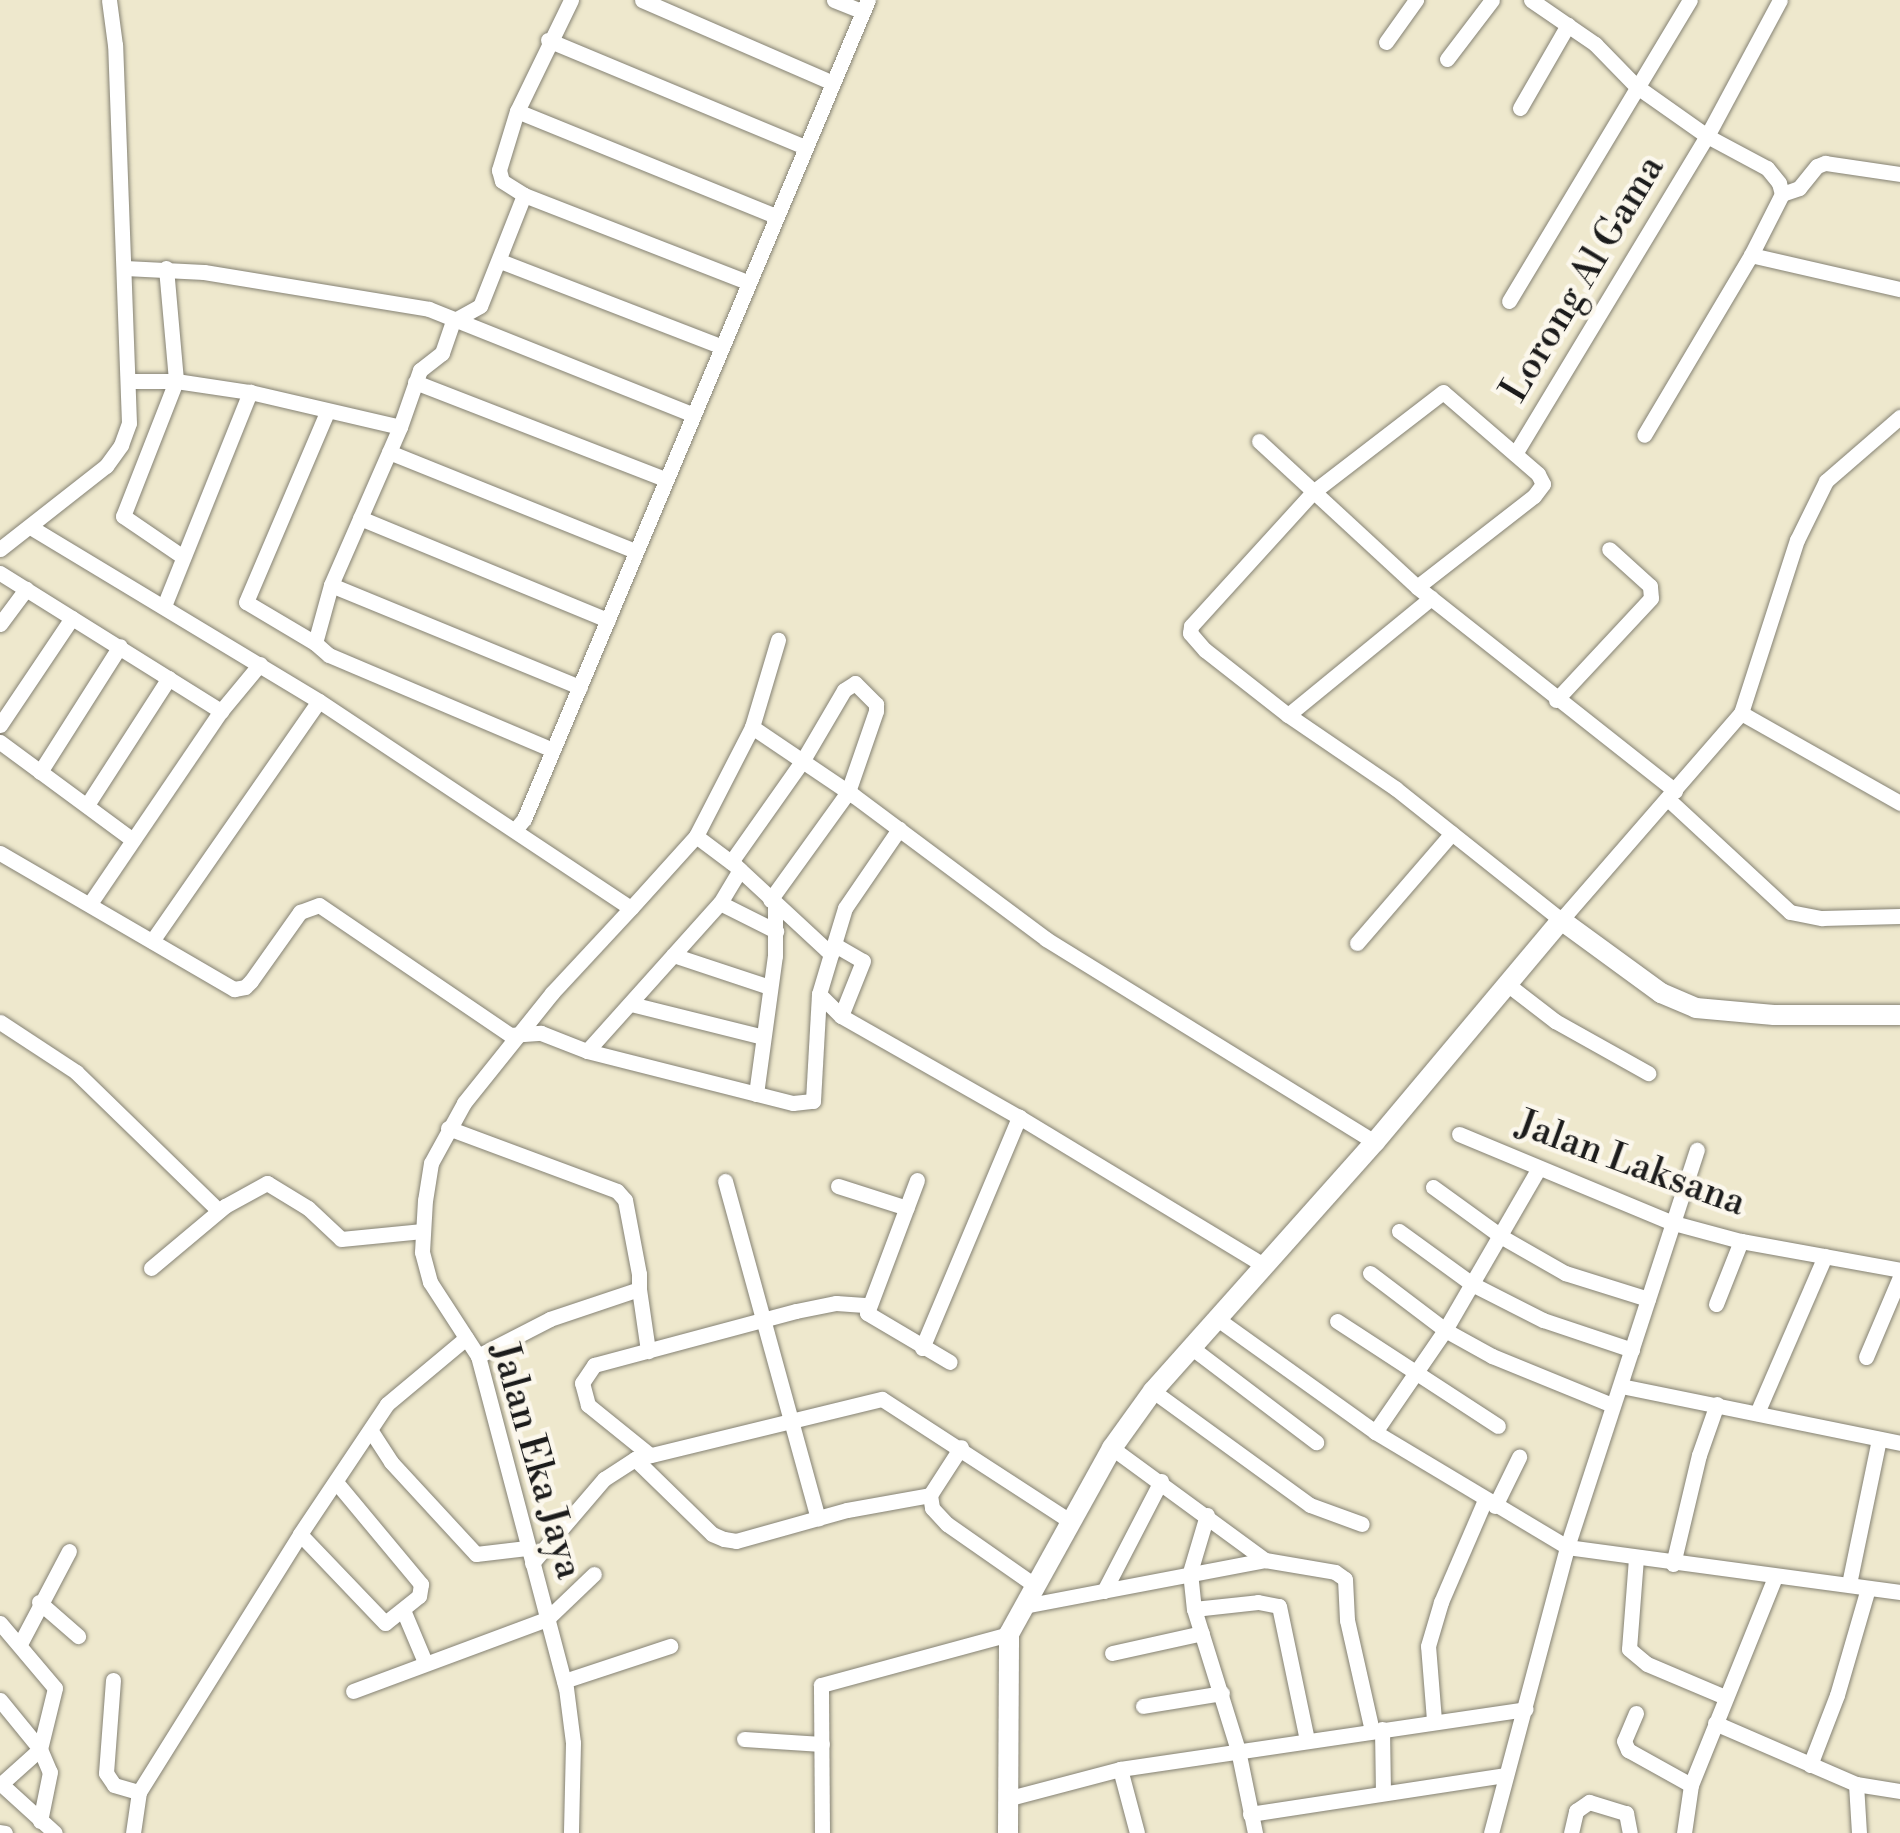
<!DOCTYPE html>
<html>
<head>
<meta charset="utf-8">
<style>
  body { margin:0 }
  #map { position:relative; width:1900px; height:1833px; overflow:hidden; background:#eee8cd; font-family:"Libre Bodoni",serif }
  div>[style] { position:absolute }
  [style*='--x'] { left:calc(var(--x)*1px); top:calc(var(--y)*1px); width:calc(var(--w)*1px); rotate:calc(var(--a)*1deg) }
  .roads { filter:drop-shadow(0 0 2px #858274) drop-shadow(0 0 2px #858274) }
  .street>* { height:15px; margin:-7.5px; padding:0 7.5px; transform-origin:7.5px; border-radius:7.5px; background:#fff }
  .secondary>* { height:20px; margin:-10px; padding:0 10px; transform-origin:10px; border-radius:10px; background:#fff }
  span { translate:-50% -50%; white-space:nowrap; text-align:center; line-height:1.15; -webkit-text-stroke:9px #fbf7ec; paint-order:stroke }
  .street-label { font-size:38px; color:#1c1c1c }
</style>
</head>
<body>
<div id="map">
  <div class="roads">
    <div class="street">
      <i style="--x:571;--y:0;--w:123;--a:115.9"></i>
      <i style="--x:517;--y:111;--w:62;--a:107"></i>
      <i style="--x:499;--y:170;--w:11;--a:75"></i>
      <i style="--x:502;--y:181;--w:26;--a:32"></i>
      <i style="--x:524;--y:195;--w:239;--a:21.3"></i>
      <i style="--x:642;--y:0;--w:208;--a:23.5"></i>
      <i style="--x:834;--y:0;--w:31;--a:22"></i>
      <i style="--x:1531;--y:0;--w:78;--a:34.5"></i>
      <i style="--x:1595;--y:44;--w:59;--a:45.7"></i>
      <i style="--x:1636;--y:86;--w:87;--a:35.2"></i>
      <i style="--x:1707;--y:136;--w:68;--a:28.1"></i>
      <i style="--x:1767;--y:168;--w:19;--a:51"></i>
      <i style="--x:1779;--y:183;--w:11;--a:75"></i>
      <i style="--x:1782;--y:194;--w:68;--a:116.9"></i>
      <i style="--x:1751;--y:255;--w:209;--a:120.7"></i>
      <i style="--x:548;--y:40;--w:278;--a:22.6"></i>
      <i style="--x:1386;--y:42;--w:52;--a:-54.5"></i>
      <i style="--x:1447;--y:59;--w:74;--a:-52.7"></i>
      <i style="--x:1520;--y:108;--w:96;--a:-60"></i>
      <i style="--x:517;--y:111;--w:279;--a:22.1"></i>
      <i style="--x:1782;--y:194;--w:18;--a:-19"></i>
      <i style="--x:1799;--y:188;--w:28;--a:-51"></i>
      <i style="--x:1817;--y:166;--w:9;--a:-21"></i>
      <i style="--x:1825;--y:163;--w:76;--a:8.3"></i>
      <i style="--x:524;--y:195;--w:119;--a:111.6"></i>
      <i style="--x:480;--y:306;--w:31;--a:151"></i>
      <i style="--x:453;--y:321;--w:34;--a:109"></i>
      <i style="--x:442;--y:353;--w:28;--a:142"></i>
      <i style="--x:420;--y:370;--w:60;--a:109.3"></i>
      <i style="--x:400;--y:427;--w:172;--a:113.6"></i>
      <i style="--x:331;--y:585;--w:60;--a:105.4"></i>
      <i style="--x:315;--y:643;--w:18;--a:41"></i>
      <i style="--x:329;--y:655;--w:243;--a:23"></i>
      <i style="--x:1751;--y:255;--w:153;--a:12.9"></i>
      <i style="--x:500;--y:261;--w:236;--a:21.1"></i>
      <i style="--x:125;--y:268;--w:79;--a:2.9"></i>
      <i style="--x:204;--y:272;--w:228;--a:9.3"></i>
      <i style="--x:429;--y:309;--w:282;--a:21.8"></i>
      <i style="--x:166;--y:268;--w:113;--a:84.9"></i>
      <i style="--x:176;--y:381;--w:145;--a:111.4"></i>
      <i style="--x:123;--y:516;--w:73;--a:34.3"></i>
      <i style="--x:1509;--y:301;--w:351;--a:-59"></i>
      <i style="--x:130;--y:381;--w:46;--a:0"></i>
      <i style="--x:176;--y:381;--w:75;--a:8.5"></i>
      <i style="--x:250;--y:392;--w:154;--a:13.1"></i>
      <i style="--x:415;--y:382;--w:268;--a:21.2"></i>
      <i style="--x:1259;--y:441;--w:215;--a:42.7"></i>
      <i style="--x:1417;--y:587;--w:329;--a:38.3"></i>
      <i style="--x:389;--y:452;--w:265;--a:21.9"></i>
      <i style="--x:1515;--y:454;--w:371;--a:-58.9"></i>
      <i style="--x:1707;--y:136;--w:154;--a:-61.8"></i>
      <i style="--x:360;--y:518;--w:268;--a:22.4"></i>
      <i style="--x:32;--y:528;--w:335;--a:31.1"></i>
      <i style="--x:319;--y:701;--w:374;--a:33.6"></i>
      <i style="--x:631;--y:908;--w:116;--a:132.9"></i>
      <i style="--x:552;--y:993;--w:141;--a:128.7"></i>
      <i style="--x:464;--y:1103;--w:68;--a:118.8"></i>
      <i style="--x:431;--y:1163;--w:37;--a:99"></i>
      <i style="--x:425;--y:1200;--w:52;--a:93.3"></i>
      <i style="--x:422;--y:1252;--w:31;--a:75"></i>
      <i style="--x:430;--y:1282;--w:88;--a:57"></i>
      <i style="--x:478;--y:1356;--w:343;--a:75.2"></i>
      <i style="--x:566;--y:1688;--w:55;--a:82.7"></i>
      <i style="--x:573;--y:1743;--w:90;--a:91.3"></i>
      <i style="--x:0;--y:549;--w:135;--a:-38.1"></i>
      <i style="--x:106;--y:466;--w:26;--a:-54"></i>
      <i style="--x:121;--y:445;--w:23;--a:-70"></i>
      <i style="--x:129;--y:423;--w:378;--a:-92.1"></i>
      <i style="--x:115;--y:45;--w:45;--a:-97.6"></i>
      <i style="--x:0;--y:573;--w:261;--a:32"></i>
      <i style="--x:331;--y:585;--w:269;--a:22.3"></i>
      <i style="--x:1417;--y:587;--w:148;--a:-37.9"></i>
      <i style="--x:1534;--y:496;--w:15;--a:-53"></i>
      <i style="--x:1543;--y:484;--w:11;--a:-117"></i>
      <i style="--x:1538;--y:474;--w:125;--a:-139.2"></i>
      <i style="--x:1443;--y:392;--w:164;--a:142.4"></i>
      <i style="--x:1313;--y:492;--w:181;--a:132.3"></i>
      <i style="--x:1191;--y:626;--w:7;--a:98"></i>
      <i style="--x:1190;--y:633;--w:23;--a:49"></i>
      <i style="--x:1205;--y:650;--w:105;--a:38.1"></i>
      <i style="--x:1288;--y:715;--w:130;--a:34.3"></i>
      <i style="--x:1395;--y:788;--w:212;--a:38.5"></i>
      <i style="--x:1561;--y:920;--w:274;--a:-49"></i>
      <i style="--x:1741;--y:713;--w:182;--a:-72.1"></i>
      <i style="--x:1797;--y:540;--w:66;--a:-63.8"></i>
      <i style="--x:1826;--y:481;--w:98;--a:-40.9"></i>
      <i style="--x:164;--y:606;--w:231;--a:-68.1"></i>
      <i style="--x:0;--y:624;--w:44;--a:-53.4"></i>
      <i style="--x:315;--y:643;--w:80;--a:-149.3"></i>
      <i style="--x:246;--y:602;--w:207;--a:-66.9"></i>
      <i style="--x:1556;--y:700;--w:139;--a:-47"></i>
      <i style="--x:1651;--y:598;--w:12;--a:-95"></i>
      <i style="--x:1650;--y:586;--w:55;--a:-137.9"></i>
      <i style="--x:1741;--y:713;--w:183;--a:29.5"></i>
      <i style="--x:1288;--y:715;--w:185;--a:-39.3"></i>
      <i style="--x:0;--y:725;--w:129;--a:-56.1"></i>
      <i style="--x:752;--y:727;--w:122;--a:34"></i>
      <i style="--x:853;--y:795;--w:241;--a:36.7"></i>
      <i style="--x:1046;--y:939;--w:387;--a:31.7"></i>
      <i style="--x:0;--y:742;--w:165;--a:36.4"></i>
      <i style="--x:40;--y:772;--w:149;--a:-57.6"></i>
      <i style="--x:1669;--y:800;--w:165;--a:42.8"></i>
      <i style="--x:1790;--y:912;--w:33;--a:11"></i>
      <i style="--x:1822;--y:918;--w:78;--a:-1.5"></i>
      <i style="--x:87;--y:805;--w:151;--a:-57.2"></i>
      <i style="--x:515;--y:830;--w:14;--a:-51"></i>
      <i style="--x:524;--y:819;--w:888;--a:-67.22"></i>
      <i style="--x:696;--y:836;--w:50;--a:36.9"></i>
      <i style="--x:736;--y:866;--w:129;--a:42.8"></i>
      <i style="--x:831;--y:954;--w:42;--a:106.7"></i>
      <i style="--x:819;--y:994;--w:31;--a:45"></i>
      <i style="--x:841;--y:1016;--w:205;--a:29.6"></i>
      <i style="--x:1019;--y:1117;--w:285;--a:31.2"></i>
      <i style="--x:0;--y:853;--w:271;--a:30.2"></i>
      <i style="--x:234;--y:989;--w:11;--a:-10"></i>
      <i style="--x:245;--y:987;--w:8;--a:-45"></i>
      <i style="--x:251;--y:981;--w:85;--a:-54.6"></i>
      <i style="--x:300;--y:912;--w:20;--a:-20"></i>
      <i style="--x:319;--y:905;--w:231;--a:34.2"></i>
      <i style="--x:510;--y:1035;--w:31;--a:-4"></i>
      <i style="--x:541;--y:1033;--w:49;--a:21.4"></i>
      <i style="--x:587;--y:1051;--w:212;--a:14.2"></i>
      <i style="--x:793;--y:1103;--w:20;--a:-6"></i>
      <i style="--x:813;--y:1101;--w:107;--a:-86.8"></i>
      <i style="--x:731;--y:862;--w:125;--a:-54.8"></i>
      <i style="--x:803;--y:760;--w:81;--a:-59.6"></i>
      <i style="--x:844;--y:690;--w:13;--a:-32"></i>
      <i style="--x:855;--y:683;--w:30;--a:45"></i>
      <i style="--x:876;--y:704;--w:7;--a:90"></i>
      <i style="--x:876;--y:711;--w:86;--a:109.1"></i>
      <i style="--x:848;--y:792;--w:133;--a:125.8"></i>
      <i style="--x:91;--y:902;--w:231;--a:-55.8"></i>
      <i style="--x:221;--y:711;--w:61;--a:-50.3"></i>
      <i style="--x:720;--y:903;--w:63;--a:26.6"></i>
      <i style="--x:631;--y:908;--w:97;--a:-47.9"></i>
      <i style="--x:696;--y:836;--w:123;--a:-62.8"></i>
      <i style="--x:752;--y:727;--w:91;--a:-73.4"></i>
      <i style="--x:152;--y:941;--w:292;--a:-55.2"></i>
      <i style="--x:1357;--y:943;--w:145;--a:-49.2"></i>
      <i style="--x:835;--y:945;--w:32;--a:30"></i>
      <i style="--x:863;--y:961;--w:59;--a:111.8"></i>
      <i style="--x:831;--y:954;--w:48;--a:-73.1"></i>
      <i style="--x:845;--y:908;--w:96;--a:-55.6"></i>
      <i style="--x:673;--y:955;--w:102;--a:18.3"></i>
      <i style="--x:1507;--y:984;--w:61;--a:37.6"></i>
      <i style="--x:1555;--y:1021;--w:107;--a:29.2"></i>
      <i style="--x:631;--y:1004;--w:136;--a:14"></i>
      <i style="--x:0;--y:1022;--w:91;--a:33.3"></i>
      <i style="--x:76;--y:1072;--w:199;--a:44.2"></i>
      <i style="--x:587;--y:1051;--w:199;--a:-48.1"></i>
      <i style="--x:720;--y:903;--w:39;--a:-59"></i>
      <i style="--x:756;--y:1094;--w:139;--a:-82.2"></i>
      <i style="--x:775;--y:956;--w:51;--a:-90"></i>
      <i style="--x:448;--y:1128;--w:180;--a:20.4"></i>
      <i style="--x:617;--y:1191;--w:12;--a:48"></i>
      <i style="--x:625;--y:1200;--w:75;--a:79.3"></i>
      <i style="--x:639;--y:1274;--w:15;--a:90"></i>
      <i style="--x:639;--y:1289;--w:94;--a:161.4"></i>
      <i style="--x:550;--y:1319;--w:81;--a:152.8"></i>
      <i style="--x:1459;--y:1134;--w:229;--a:22.6"></i>
      <i style="--x:1670;--y:1222;--w:73;--a:15"></i>
      <i style="--x:1741;--y:1241;--w:162;--a:10.3"></i>
      <i style="--x:917;--y:1180;--w:142;--a:110.6"></i>
      <i style="--x:867;--y:1313;--w:96;--a:30.6"></i>
      <i style="--x:725;--y:1181;--w:350;--a:74.6"></i>
      <i style="--x:838;--y:1186;--w:72;--a:17.7"></i>
      <i style="--x:1433;--y:1187;--w:85;--a:35.9"></i>
      <i style="--x:1502;--y:1237;--w:73;--a:29.7"></i>
      <i style="--x:1565;--y:1273;--w:87;--a:17.4"></i>
      <i style="--x:1399;--y:1231;--w:90;--a:36"></i>
      <i style="--x:1472;--y:1284;--w:80;--a:26.9"></i>
      <i style="--x:1543;--y:1320;--w:94;--a:18.6"></i>
      <i style="--x:151;--y:1268;--w:97;--a:-40"></i>
      <i style="--x:225;--y:1206;--w:48;--a:-28.7"></i>
      <i style="--x:267;--y:1183;--w:48;--a:31.4"></i>
      <i style="--x:308;--y:1208;--w:45;--a:43.2"></i>
      <i style="--x:341;--y:1239;--w:82;--a:-5.6"></i>
      <i style="--x:1370;--y:1273;--w:94;--a:37.2"></i>
      <i style="--x:1445;--y:1330;--w:54;--a:29"></i>
      <i style="--x:1492;--y:1356;--w:130;--a:22.2"></i>
      <i style="--x:639;--y:1289;--w:63;--a:81.7"></i>
      <i style="--x:1716;--y:1304;--w:68;--a:-68.4"></i>
      <i style="--x:1216;--y:1318;--w:196;--a:35.6"></i>
      <i style="--x:1375;--y:1432;--w:224;--a:30.9"></i>
      <i style="--x:1567;--y:1547;--w:336;--a:7.7"></i>
      <i style="--x:1337;--y:1321;--w:192;--a:33.1"></i>
      <i style="--x:922;--y:1348;--w:251;--a:-67.2"></i>
      <i style="--x:1192;--y:1348;--w:156;--a:37.2"></i>
      <i style="--x:1866;--y:1357;--w:87;--a:-67"></i>
      <i style="--x:1621;--y:1386;--w:285;--a:11.5"></i>
      <i style="--x:1153;--y:1391;--w:194;--a:36"></i>
      <i style="--x:1310;--y:1505;--w:55;--a:20.1"></i>
      <i style="--x:1757;--y:1413;--w:171;--a:-66.6"></i>
      <i style="--x:371;--y:1431;--w:37;--a:57"></i>
      <i style="--x:391;--y:1462;--w:125;--a:47.3"></i>
      <i style="--x:476;--y:1554;--w:51;--a:-6.7"></i>
      <i style="--x:1375;--y:1432;--w:124;--a:-55.5"></i>
      <i style="--x:1445;--y:1330;--w:187;--a:-59.9"></i>
      <i style="--x:1112;--y:1448;--w:190;--a:36.2"></i>
      <i style="--x:650;--y:1455;--w:80;--a:-141.1"></i>
      <i style="--x:588;--y:1405;--w:23;--a:-105"></i>
      <i style="--x:582;--y:1383;--w:22;--a:-56"></i>
      <i style="--x:594;--y:1365;--w:209;--a:-15"></i>
      <i style="--x:796;--y:1311;--w:41;--a:-11.3"></i>
      <i style="--x:836;--y:1303;--w:32;--a:4"></i>
      <i style="--x:635;--y:1459;--w:107;--a:44.2"></i>
      <i style="--x:712;--y:1534;--w:13;--a:23"></i>
      <i style="--x:724;--y:1539;--w:12;--a:9"></i>
      <i style="--x:736;--y:1541;--w:115;--a:-15.6"></i>
      <i style="--x:847;--y:1510;--w:84;--a:-10.2"></i>
      <i style="--x:930;--y:1495;--w:13;--a:81"></i>
      <i style="--x:932;--y:1508;--w:22;--a:47"></i>
      <i style="--x:947;--y:1524;--w:108;--a:34.9"></i>
      <i style="--x:336;--y:1482;--w:133;--a:50.2"></i>
      <i style="--x:421;--y:1584;--w:12;--a:99"></i>
      <i style="--x:419;--y:1596;--w:43;--a:141.5"></i>
      <i style="--x:385;--y:1623;--w:123;--a:-133.7"></i>
      <i style="--x:300;--y:1534;--w:156;--a:-56.2"></i>
      <i style="--x:387;--y:1404;--w:103;--a:-39.9"></i>
      <i style="--x:930;--y:1495;--w:57;--a:-57.1"></i>
      <i style="--x:1495;--y:1506;--w:55;--a:-63.9"></i>
      <i style="--x:1207;--y:1515;--w:59;--a:106.6"></i>
      <i style="--x:1190;--y:1572;--w:37;--a:84"></i>
      <i style="--x:1194;--y:1609;--w:148;--a:72.7"></i>
      <i style="--x:1238;--y:1750;--w:85;--a:78.4"></i>
      <i style="--x:1636;--y:1558;--w:91;--a:94.4"></i>
      <i style="--x:1629;--y:1649;--w:23;--a:40"></i>
      <i style="--x:1647;--y:1664;--w:85;--a:22.9"></i>
      <i style="--x:532;--y:1563;--w:111;--a:-49.4"></i>
      <i style="--x:604;--y:1479;--w:37;--a:-33"></i>
      <i style="--x:635;--y:1459;--w:254;--a:-13.7"></i>
      <i style="--x:882;--y:1399;--w:224;--a:33"></i>
      <i style="--x:1673;--y:1564;--w:112;--a:-76.6"></i>
      <i style="--x:1699;--y:1455;--w:54;--a:-70.6"></i>
      <i style="--x:1849;--y:1584;--w:148;--a:-78.3"></i>
      <i style="--x:1104;--y:1591;--w:124;--a:-62.6"></i>
      <i style="--x:39;--y:1602;--w:52;--a:41.1"></i>
      <i style="--x:1024;--y:1606;--w:245;--a:-10.8"></i>
      <i style="--x:1265;--y:1560;--w:71;--a:9.7"></i>
      <i style="--x:1335;--y:1572;--w:12;--a:35"></i>
      <i style="--x:1345;--y:1579;--w:41;--a:87.2"></i>
      <i style="--x:1347;--y:1620;--w:114;--a:77.3"></i>
      <i style="--x:1194;--y:1609;--w:64;--a:-6.2"></i>
      <i style="--x:1258;--y:1602;--w:21;--a:11"></i>
      <i style="--x:1279;--y:1606;--w:137;--a:78.2"></i>
      <i style="--x:403;--y:1610;--w:56;--a:67.1"></i>
      <i style="--x:0;--y:1623;--w:85;--a:49.8"></i>
      <i style="--x:55;--y:1688;--w:63;--a:103.8"></i>
      <i style="--x:40;--y:1749;--w:25;--a:67"></i>
      <i style="--x:50;--y:1772;--w:50;--a:101.5"></i>
      <i style="--x:20;--y:1644;--w:105;--a:-62.2"></i>
      <i style="--x:1112;--y:1653;--w:92;--a:-12.5"></i>
      <i style="--x:113;--y:1680;--w:93;--a:94.3"></i>
      <i style="--x:106;--y:1773;--w:14;--a:56"></i>
      <i style="--x:114;--y:1785;--w:26;--a:16"></i>
      <i style="--x:564;--y:1681;--w:112;--a:-18.3"></i>
      <i style="--x:353;--y:1691;--w:207;--a:-20.4"></i>
      <i style="--x:547;--y:1619;--w:65;--a:-43.8"></i>
      <i style="--x:0;--y:1700;--w:63;--a:50.8"></i>
      <i style="--x:40;--y:1749;--w:52;--a:138.1"></i>
      <i style="--x:1143;--y:1706;--w:80;--a:-9.3"></i>
      <i style="--x:1636;--y:1713;--w:30;--a:113"></i>
      <i style="--x:1624;--y:1741;--w:10;--a:66"></i>
      <i style="--x:1628;--y:1750;--w:72;--a:29.1"></i>
      <i style="--x:1434;--y:1720;--w:74;--a:-94.6"></i>
      <i style="--x:1428;--y:1646;--w:46;--a:-73.5"></i>
      <i style="--x:1441;--y:1602;--w:111;--a:-66.7"></i>
      <i style="--x:1715;--y:1723;--w:154;--a:23.4"></i>
      <i style="--x:1856;--y:1784;--w:45;--a:9"></i>
      <i style="--x:1382;--y:1729;--w:63;--a:89.1"></i>
      <i style="--x:744;--y:1739;--w:78;--a:3.7"></i>
      <i style="--x:1810;--y:1765;--w:75;--a:-68.9"></i>
      <i style="--x:1837;--y:1695;--w:111;--a:-73.8"></i>
      <i style="--x:1120;--y:1769;--w:66;--a:75.1"></i>
      <i style="--x:0;--y:1783;--w:74;--a:42.3"></i>
      <i style="--x:1856;--y:1784;--w:49;--a:86.5"></i>
      <i style="--x:1010;--y:1798;--w:114;--a:-14.8"></i>
      <i style="--x:1120;--y:1769;--w:410;--a:-8.4"></i>
      <i style="--x:1250;--y:1814;--w:259;--a:-8.7"></i>
      <i style="--x:0;--y:1832;--w:5;--a:11"></i>
      <i style="--x:133;--y:1833;--w:41;--a:-81.7"></i>
      <i style="--x:139;--y:1792;--w:304;--a:-58"></i>
      <i style="--x:822;--y:1833;--w:148;--a:-90.4"></i>
      <i style="--x:821;--y:1685;--w:195;--a:-15.2"></i>
      <i style="--x:1491;--y:1833;--w:296;--a:-75.1"></i>
      <i style="--x:1567;--y:1547;--w:418;--a:-71.9"></i>
      <i style="--x:1571;--y:1833;--w:23;--a:-77"></i>
      <i style="--x:1576;--y:1811;--w:16;--a:-35"></i>
      <i style="--x:1589;--y:1802;--w:39;--a:17"></i>
      <i style="--x:1626;--y:1813;--w:20;--a:79"></i>
      <i style="--x:1684;--y:1833;--w:49;--a:-81.7"></i>
      <i style="--x:1691;--y:1785;--w:224;--a:-68"></i>
    </div>
    <div class="secondary">
      <i style="--x:1008;--y:1833;--w:199;--a:-89.7"></i>
      <i style="--x:1009;--y:1634;--w:213;--a:-61"></i>
      <i style="--x:1112;--y:1448;--w:70;--a:-54.3"></i>
      <i style="--x:1153;--y:1391;--w:334;--a:-48.3"></i>
      <i style="--x:1375;--y:1142;--w:290;--a:-50"></i>
      <i style="--x:1561;--y:920;--w:124;--a:36.1"></i>
      <i style="--x:1661;--y:993;--w:38;--a:23"></i>
      <i style="--x:1696;--y:1008;--w:78;--a:5.1"></i>
      <i style="--x:1774;--y:1015;--w:126;--a:0"></i>
    </div>
  </div>
  <div class="street-label">
    <span style="left:1583px;top:279px;rotate:-59deg">Lorong Al Gama</span>
    <span style="left:1631px;top:1164px;rotate:20deg">Jalan Laksana</span>
    <span style="left:536px;top:1461px;rotate:74deg">Jalan Eka Jaya</span>
  </div>
</div>
</body>
</html>
